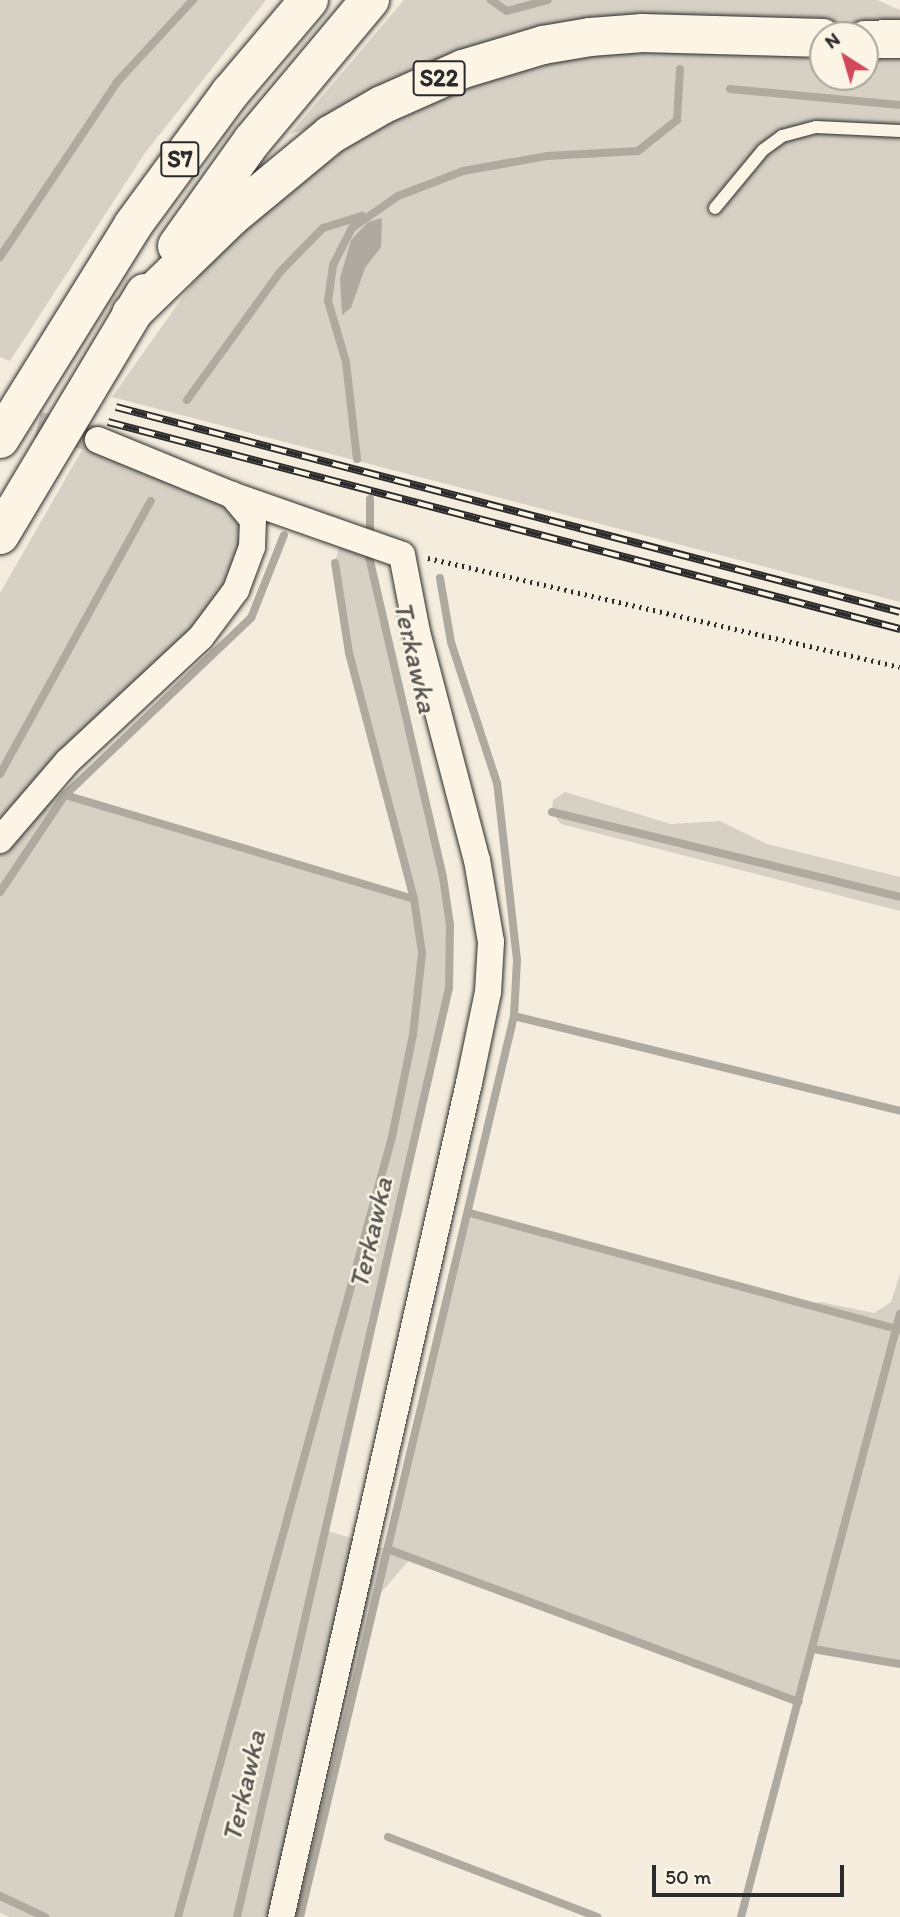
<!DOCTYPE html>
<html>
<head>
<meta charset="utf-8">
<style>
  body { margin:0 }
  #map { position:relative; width:900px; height:1917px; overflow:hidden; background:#f4edde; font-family:Itim,sans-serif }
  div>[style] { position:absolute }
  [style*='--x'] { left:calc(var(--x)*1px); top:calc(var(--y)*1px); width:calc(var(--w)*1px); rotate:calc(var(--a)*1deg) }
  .green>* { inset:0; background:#d6d1c4 }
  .water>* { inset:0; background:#afaaa0 }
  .stream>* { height:8px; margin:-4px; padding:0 4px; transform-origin:4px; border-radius:4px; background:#afaaa0 }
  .minor-tunnel>* { height:26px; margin-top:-13px; transform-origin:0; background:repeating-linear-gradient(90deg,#ccc6ba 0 26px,transparent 0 39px) }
  .path>* { height:4.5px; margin-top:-2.25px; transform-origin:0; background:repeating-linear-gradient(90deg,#2b2b2b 0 2px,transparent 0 7px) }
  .roads { filter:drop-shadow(0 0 2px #2b2b2b) drop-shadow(0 0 2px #2b2b2b) }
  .service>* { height:12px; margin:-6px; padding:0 6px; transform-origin:6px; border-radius:6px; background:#fcf5e5 }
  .minor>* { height:26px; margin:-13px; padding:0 13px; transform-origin:13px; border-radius:13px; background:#fcf5e5 }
  .motorway>* { height:38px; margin:-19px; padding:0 19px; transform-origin:19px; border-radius:19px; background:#fcf5e5 }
  .rail>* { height:8px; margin-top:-4px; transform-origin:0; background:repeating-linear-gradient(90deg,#fcf5e5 0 16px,#2b2b2b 0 32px); box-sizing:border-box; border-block:2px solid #2b2b2b }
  span { translate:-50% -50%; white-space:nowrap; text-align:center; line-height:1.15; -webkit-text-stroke:5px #fcf5e5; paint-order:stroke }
  .shield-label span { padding:2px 5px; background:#fcf5e5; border:2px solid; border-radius:5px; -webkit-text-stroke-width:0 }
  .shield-label { font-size:24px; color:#2b2b2b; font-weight:700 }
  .water-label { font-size:28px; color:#595754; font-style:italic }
  .north { position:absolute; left:809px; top:21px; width:70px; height:70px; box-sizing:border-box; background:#fcf5e5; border:2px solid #a8a49b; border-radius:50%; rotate:323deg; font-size:19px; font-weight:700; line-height:28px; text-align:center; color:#2b2b2b }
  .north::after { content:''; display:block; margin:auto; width:24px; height:32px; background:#d1495b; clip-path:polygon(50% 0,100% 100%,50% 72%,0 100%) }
  .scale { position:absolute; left:652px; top:1865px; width:192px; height:32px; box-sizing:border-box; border:4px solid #2b2b2b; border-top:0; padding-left:9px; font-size:21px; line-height:24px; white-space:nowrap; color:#2b2b2b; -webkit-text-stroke:5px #fcf5e5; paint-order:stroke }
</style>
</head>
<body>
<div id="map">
  <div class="green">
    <i style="clip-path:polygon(0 0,266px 0,145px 153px,10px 361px,0 357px)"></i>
    <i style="clip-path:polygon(404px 0,877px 0,900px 10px,900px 24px,665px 18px,290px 134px)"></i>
    <i style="clip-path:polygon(660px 48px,823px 52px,823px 77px,865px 77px,865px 55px,900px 55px,900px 602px,112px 397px,189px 288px,226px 244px,294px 181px,422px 100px,580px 54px)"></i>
    <i style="clip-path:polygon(86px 443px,248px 510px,236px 590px,40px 793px,65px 795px,413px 899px,349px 653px,335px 563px,339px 547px,369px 557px,443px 877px,450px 925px,449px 988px,325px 1530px,390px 1550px,470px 1213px,808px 1306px,820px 1302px,874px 1313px,891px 1302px,900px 1274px,900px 1664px,813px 1649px,799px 1702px,411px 1558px,373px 1602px,300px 1917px,9px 1917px,0 1913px,0 593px)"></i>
    <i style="clip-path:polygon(565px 792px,671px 824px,720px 821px,767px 844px,900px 877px,900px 911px,561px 824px,552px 812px,553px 800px)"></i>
  </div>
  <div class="water">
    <i style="clip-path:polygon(382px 218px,381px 247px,365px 268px,351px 308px,342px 315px,340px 278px,351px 240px,368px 222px)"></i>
  </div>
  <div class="stream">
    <i style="--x:491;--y:0;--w:19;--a:35"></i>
    <i style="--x:507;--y:11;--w:42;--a:-15"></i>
    <i style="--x:730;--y:89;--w:171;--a:5.4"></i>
    <i style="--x:0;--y:257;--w:211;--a:-56.2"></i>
    <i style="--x:117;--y:82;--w:112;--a:-47.2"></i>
    <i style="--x:187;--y:400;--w:158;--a:-54"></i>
    <i style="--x:280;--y:272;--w:62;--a:-45.7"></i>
    <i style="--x:323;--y:228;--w:41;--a:-17.1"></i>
    <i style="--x:357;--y:459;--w:98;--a:-96.5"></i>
    <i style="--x:346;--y:362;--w:64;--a:-106.4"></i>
    <i style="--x:328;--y:301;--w:36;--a:-82"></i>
    <i style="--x:333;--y:265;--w:42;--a:-62.8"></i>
    <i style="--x:352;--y:228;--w:56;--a:-34.8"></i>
    <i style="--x:398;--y:196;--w:70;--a:-21"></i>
    <i style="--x:463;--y:171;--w:85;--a:-10.1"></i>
    <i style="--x:547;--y:156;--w:91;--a:-3.1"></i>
    <i style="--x:638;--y:151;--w:50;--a:-38.5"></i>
    <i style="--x:677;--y:120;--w:51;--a:-86.6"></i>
    <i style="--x:370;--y:499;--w:34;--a:90"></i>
    <i style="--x:0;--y:774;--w:312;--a:-61.1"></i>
    <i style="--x:65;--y:795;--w:364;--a:16.6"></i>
    <i style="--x:552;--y:812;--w:358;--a:13.7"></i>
    <i style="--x:0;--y:892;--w:117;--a:-56.2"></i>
    <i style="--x:65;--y:795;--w:257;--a:-43.6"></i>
    <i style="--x:251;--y:618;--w:89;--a:-68.3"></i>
    <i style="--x:514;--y:1016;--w:398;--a:13.8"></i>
    <i style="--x:470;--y:1213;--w:446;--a:15.2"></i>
    <i style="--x:390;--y:1550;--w:436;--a:20.4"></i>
    <i style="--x:813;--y:1649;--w:88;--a:9.8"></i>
    <i style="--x:388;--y:1837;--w:224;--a:20.9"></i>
    <i style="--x:0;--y:1896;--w:50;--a:25"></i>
    <i style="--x:178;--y:1917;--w:809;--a:-74.66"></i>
    <i style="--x:392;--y:1137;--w:104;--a:-78.4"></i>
    <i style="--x:413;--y:1035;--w:82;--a:-83.7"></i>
    <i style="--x:422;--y:953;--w:55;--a:-98.4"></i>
    <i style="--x:414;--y:899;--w:254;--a:-104.8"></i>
    <i style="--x:349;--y:653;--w:91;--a:-98.8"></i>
    <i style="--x:237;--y:1917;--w:953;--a:-77.15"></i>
    <i style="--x:449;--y:988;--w:63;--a:-89.1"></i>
    <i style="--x:450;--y:925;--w:49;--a:-98.3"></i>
    <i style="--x:443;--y:877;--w:328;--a:-103"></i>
    <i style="--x:300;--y:1917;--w:926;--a:-76.64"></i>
    <i style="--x:514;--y:1016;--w:56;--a:-86.9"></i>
    <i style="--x:517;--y:960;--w:178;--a:-96.4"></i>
    <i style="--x:497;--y:783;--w:148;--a:-108.1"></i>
    <i style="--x:451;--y:642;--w:65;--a:-99.8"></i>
    <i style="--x:741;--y:1917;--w:624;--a:-75.23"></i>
  </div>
  <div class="minor-tunnel">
    <i style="--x:0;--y:415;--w:101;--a:14.3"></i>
  </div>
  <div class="path">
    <i style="--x:428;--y:558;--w:484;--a:13"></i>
  </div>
  <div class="roads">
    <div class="service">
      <i style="--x:715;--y:208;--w:75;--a:-50.4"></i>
      <i style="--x:763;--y:150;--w:24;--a:-36"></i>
      <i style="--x:782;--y:136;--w:35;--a:-15"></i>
      <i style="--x:816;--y:127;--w:84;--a:2.7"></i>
    </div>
    <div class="minor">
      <i style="--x:232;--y:495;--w:180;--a:19.4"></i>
      <i style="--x:402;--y:555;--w:78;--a:79"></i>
      <i style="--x:417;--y:632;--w:236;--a:75.3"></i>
      <i style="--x:477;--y:860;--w:83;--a:80.3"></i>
      <i style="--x:491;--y:942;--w:50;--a:93.4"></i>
      <i style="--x:488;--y:992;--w:93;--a:101.8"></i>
      <i style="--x:469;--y:1083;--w:855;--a:102.7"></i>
      <i style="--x:0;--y:840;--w:103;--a:-49.3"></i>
      <i style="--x:67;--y:762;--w:183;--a:-43"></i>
      <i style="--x:201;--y:637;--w:59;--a:-53.3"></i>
      <i style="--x:236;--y:590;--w:46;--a:-69.6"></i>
      <i style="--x:252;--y:547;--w:27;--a:-88"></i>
      <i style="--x:253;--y:520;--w:33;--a:-130"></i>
      <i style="--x:232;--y:495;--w:145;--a:-157.7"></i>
    </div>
    <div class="motorway">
      <i style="--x:865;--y:40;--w:35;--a:-2"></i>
      <i style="--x:177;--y:246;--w:129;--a:-54.5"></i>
      <i style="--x:252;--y:141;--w:184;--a:-50.1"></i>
      <i style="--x:131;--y:314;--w:139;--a:-44.1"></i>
      <i style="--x:231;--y:217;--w:129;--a:-39.6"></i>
      <i style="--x:330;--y:135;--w:60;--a:-30"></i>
      <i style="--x:382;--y:105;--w:89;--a:-24"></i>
      <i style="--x:463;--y:69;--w:84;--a:-16.7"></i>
      <i style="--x:543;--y:45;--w:48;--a:-9.7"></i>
      <i style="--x:590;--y:37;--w:53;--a:-4.3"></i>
      <i style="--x:643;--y:33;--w:180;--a:1.6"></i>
      <i style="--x:0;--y:439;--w:252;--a:-58.1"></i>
      <i style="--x:133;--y:225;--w:164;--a:-53.7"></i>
      <i style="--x:230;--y:93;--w:122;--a:-49.7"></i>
      <i style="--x:0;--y:535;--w:282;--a:-59.1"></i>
    </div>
  </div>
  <div class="rail">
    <i style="--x:116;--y:407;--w:810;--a:14.65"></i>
    <i style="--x:108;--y:422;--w:819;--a:14.65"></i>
  </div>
  <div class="shield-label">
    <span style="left:439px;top:78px">S22</span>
    <span style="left:180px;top:159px">S7</span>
  </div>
  <div class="water-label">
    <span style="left:416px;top:657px;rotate:77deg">Terkawka</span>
    <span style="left:370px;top:1233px;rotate:-77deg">Terkawka</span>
    <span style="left:243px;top:1786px;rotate:-77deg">Terkawka</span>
  </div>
  <div class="north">N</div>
  <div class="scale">50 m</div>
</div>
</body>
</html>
